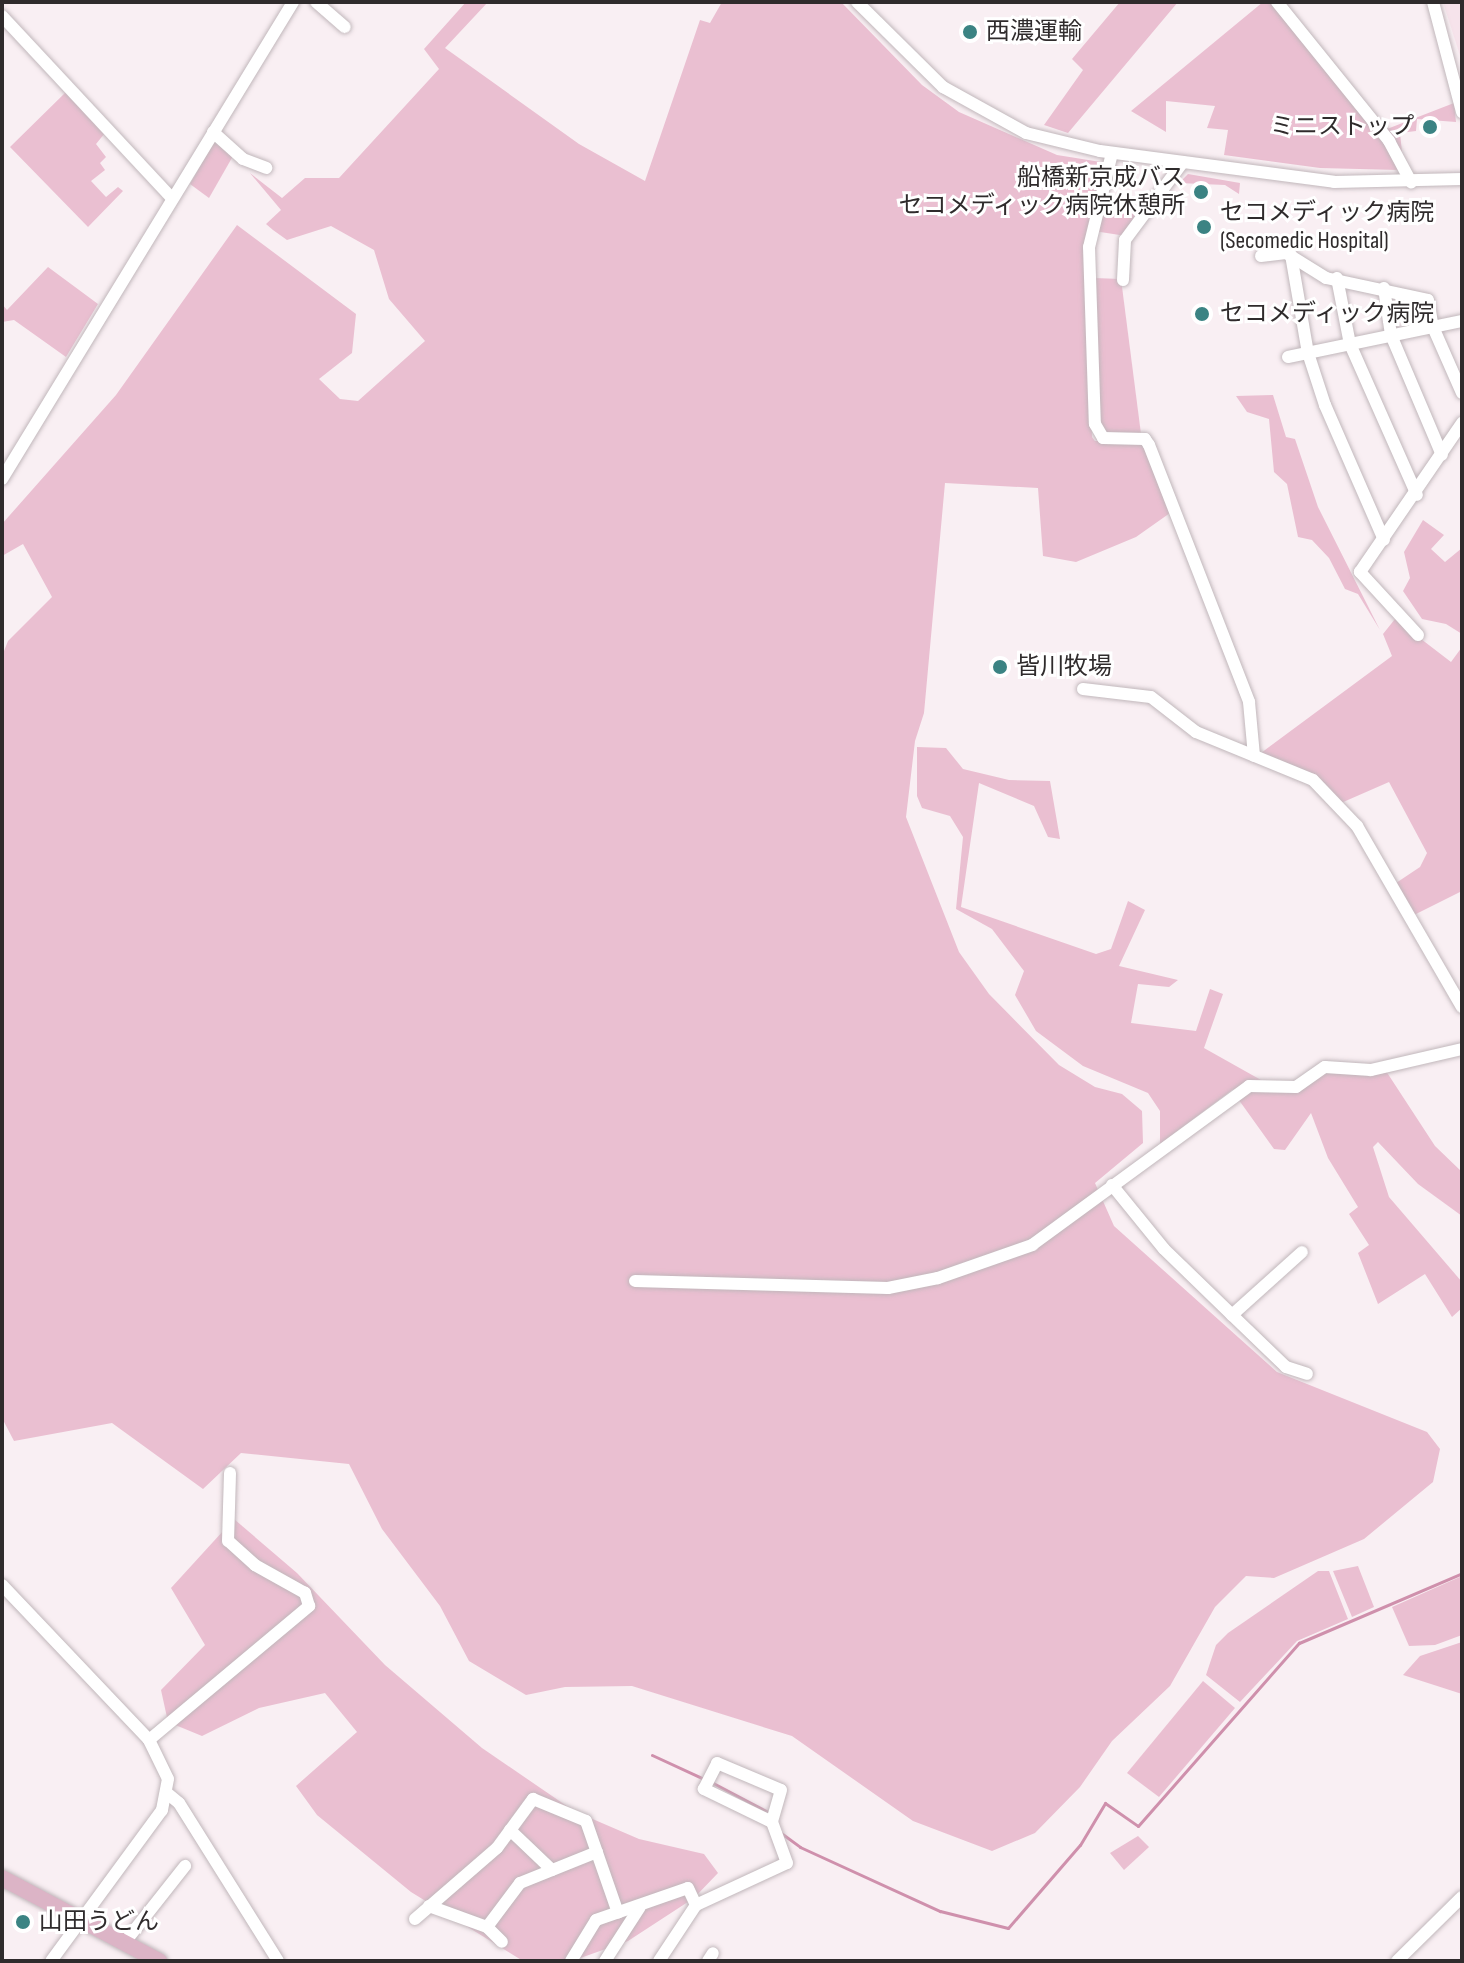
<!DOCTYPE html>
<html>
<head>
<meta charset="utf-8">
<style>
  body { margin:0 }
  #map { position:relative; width:1464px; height:1963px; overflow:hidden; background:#f9eff3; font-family:"Sofia Sans Condensed","Noto Sans JP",sans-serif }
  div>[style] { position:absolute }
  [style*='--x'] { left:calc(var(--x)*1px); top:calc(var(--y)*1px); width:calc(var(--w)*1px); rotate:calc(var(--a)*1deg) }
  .built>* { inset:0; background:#f6e3eb }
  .green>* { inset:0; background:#eabfd1 }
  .stream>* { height:3px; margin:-1.5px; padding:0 1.5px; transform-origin:1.5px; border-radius:1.5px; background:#cf90ac }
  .roads { filter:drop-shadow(0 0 2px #c1b7bb) drop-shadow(0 0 2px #c1b7bb) }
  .minor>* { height:12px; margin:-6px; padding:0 6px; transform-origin:6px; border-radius:6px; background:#fff }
  .major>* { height:16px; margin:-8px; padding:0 8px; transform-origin:8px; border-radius:8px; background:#dcb4c6 }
  .dots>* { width:22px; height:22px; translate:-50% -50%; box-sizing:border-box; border:4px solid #fff; border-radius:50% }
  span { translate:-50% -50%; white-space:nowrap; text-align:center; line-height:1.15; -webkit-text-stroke:6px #fff; paint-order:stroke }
  .poi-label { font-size:24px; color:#2f2b2c }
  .left { translate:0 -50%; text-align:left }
  .right { translate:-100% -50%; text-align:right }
  .frame { position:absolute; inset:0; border:4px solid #2f2b2c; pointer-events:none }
</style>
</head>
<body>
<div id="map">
  <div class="built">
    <i style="clip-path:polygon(1443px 2px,1462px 2px,1462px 62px)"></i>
  </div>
  <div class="green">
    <i style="clip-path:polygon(466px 2px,488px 2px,445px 48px,579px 144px,645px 181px,700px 20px,710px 23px,722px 2px,841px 2px,922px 85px,959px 112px,1057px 155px,1107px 163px,1086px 275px,1092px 437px,1095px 441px,1144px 442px,1170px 513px,1136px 537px,1076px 562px,1043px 556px,1038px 488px,945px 483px,924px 713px,915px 741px,906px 817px,959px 952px,989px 994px,1059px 1065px,1095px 1087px,1122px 1094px,1142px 1111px,1143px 1143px,1095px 1183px,1114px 1226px,1277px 1372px,1427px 1432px,1440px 1449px,1433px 1482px,1364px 1539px,1274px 1578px,1246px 1576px,1215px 1607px,1170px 1686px,1112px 1741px,1080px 1787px,1035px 1833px,992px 1851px,913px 1821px,792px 1736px,632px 1686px,565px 1687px,526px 1695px,469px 1661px,440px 1606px,382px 1529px,349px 1464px,241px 1453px,203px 1489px,112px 1423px,14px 1441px,2px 1418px,2px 656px,8px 641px,52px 597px,23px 544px,2px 556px,2px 524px,116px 395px,237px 225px,356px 314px,352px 353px,319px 379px,340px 399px,358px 401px,425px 341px,389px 299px,374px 250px,331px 226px,287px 240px,273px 230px,266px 224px,281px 210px,250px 173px,282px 198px,305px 178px,339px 178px,439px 69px,424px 49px)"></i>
    <i style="clip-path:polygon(1120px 2px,1178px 2px,1068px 133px,1044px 125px,1083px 70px,1072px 59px)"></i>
    <i style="clip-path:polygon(1263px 2px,1272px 2px,1384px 143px,1399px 170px,1320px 168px,1224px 155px,1228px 130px,1207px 128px,1215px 106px,1166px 101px,1166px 132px,1131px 111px)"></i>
    <i style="clip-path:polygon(67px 91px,105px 133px,96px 144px,106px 157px,100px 163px,105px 170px,91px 181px,106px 197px,118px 187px,123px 191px,88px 227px,10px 147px)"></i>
    <i style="clip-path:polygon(1454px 103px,1456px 122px,1417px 119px,1416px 131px,1400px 133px,1402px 152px,1387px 129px)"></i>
    <i style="clip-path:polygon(214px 142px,233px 156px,209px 198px,190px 184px)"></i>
    <i style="clip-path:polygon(1188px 174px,1240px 183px,1239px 194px,1225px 185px,1179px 183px)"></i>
    <i style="clip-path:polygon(1103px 207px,1138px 212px,1126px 236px,1094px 231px)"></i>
    <i style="clip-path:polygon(48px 267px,98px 304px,66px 357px,14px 320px,2px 322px,2px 304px,7px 310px)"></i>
    <i style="clip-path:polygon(1094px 278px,1121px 279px,1141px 434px,1110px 437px,1100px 430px)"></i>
    <i style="clip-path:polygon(1273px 395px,1286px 437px,1295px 439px,1318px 507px,1380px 630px,1358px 594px,1345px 589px,1329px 558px,1312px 540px,1298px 537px,1287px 484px,1274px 472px,1269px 419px,1247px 412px,1236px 396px)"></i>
    <i style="clip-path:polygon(1423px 520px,1444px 535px,1431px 549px,1445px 562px,1462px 548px,1462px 634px,1446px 624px,1422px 619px,1403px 591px,1410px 578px,1404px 552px)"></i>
    <i style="clip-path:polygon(1395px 619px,1451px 662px,1462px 647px,1462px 891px,1412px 916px,1393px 885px,1420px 867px,1427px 853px,1389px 782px,1341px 803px,1261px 753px,1392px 656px,1383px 634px)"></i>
    <i style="clip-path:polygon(917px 747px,946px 748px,963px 769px,1009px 780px,1050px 781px,1060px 839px,1048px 837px,1034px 806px,979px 783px,961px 907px,1096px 954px,1111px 949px,1128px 901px,1145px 910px,1119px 966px,1178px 980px,1169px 987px,1138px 984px,1131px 1023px,1196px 1031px,1210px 989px,1223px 994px,1204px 1048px,1261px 1080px,1232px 1090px,1160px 1144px,1160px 1111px,1148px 1093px,1083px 1066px,1036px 1031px,1015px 995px,1024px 971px,992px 929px,956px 909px,963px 837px,950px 816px,922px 808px,917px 796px)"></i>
    <i style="clip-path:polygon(1386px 1071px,1435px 1146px,1462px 1172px,1462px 1216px,1418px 1184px,1378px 1142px,1373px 1147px,1389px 1197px,1462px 1282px,1462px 1308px,1452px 1317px,1425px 1274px,1378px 1304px,1358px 1253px,1369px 1245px,1349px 1214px,1358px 1207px,1328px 1158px,1311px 1113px,1285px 1150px,1274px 1149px,1236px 1096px,1249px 1091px,1300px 1091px,1320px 1073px)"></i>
    <i style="clip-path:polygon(234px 1519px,297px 1573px,385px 1665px,482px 1748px,574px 1811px,639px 1839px,704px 1854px,718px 1873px,694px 1898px,628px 1941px,572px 1961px,523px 1961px,411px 1892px,317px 1815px,296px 1786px,357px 1732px,325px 1693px,259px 1708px,202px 1736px,168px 1722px,161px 1690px,205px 1645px,171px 1588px)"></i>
    <i style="clip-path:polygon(1358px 1566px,1374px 1607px,1352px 1617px,1333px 1571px)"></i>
    <i style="clip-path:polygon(1318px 1571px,1329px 1571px,1348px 1619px,1297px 1641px,1240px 1702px,1206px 1675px,1216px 1645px,1228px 1633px)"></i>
    <i style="clip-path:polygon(1462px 1576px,1462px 1635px,1435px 1645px,1409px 1646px,1392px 1607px)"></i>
    <i style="clip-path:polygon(1462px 1642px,1462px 1694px,1403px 1675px,1420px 1656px)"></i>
    <i style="clip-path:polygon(1203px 1681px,1235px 1708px,1159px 1797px,1127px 1773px)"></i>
    <i style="clip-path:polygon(1138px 1836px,1149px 1847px,1124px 1870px,1110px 1853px)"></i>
  </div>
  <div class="stream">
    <i style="--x:652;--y:1755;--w:60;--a:24.8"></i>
    <i style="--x:713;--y:1783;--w:64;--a:27.8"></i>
    <i style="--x:781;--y:1833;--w:24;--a:36"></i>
    <i style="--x:800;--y:1847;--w:154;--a:24.6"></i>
    <i style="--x:940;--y:1911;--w:70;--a:14"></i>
    <i style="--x:1008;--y:1928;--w:110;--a:-49.1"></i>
    <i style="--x:1080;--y:1845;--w:49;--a:-59.2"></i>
    <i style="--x:1105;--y:1803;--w:40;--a:34.9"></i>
    <i style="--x:1138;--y:1826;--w:244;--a:-48.7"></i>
    <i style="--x:1299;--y:1643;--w:177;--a:-23.2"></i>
  </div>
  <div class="roads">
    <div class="minor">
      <i style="--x:316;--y:2;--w:38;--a:41"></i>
      <i style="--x:857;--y:2;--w:121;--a:44.7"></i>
      <i style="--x:943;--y:87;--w:95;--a:29"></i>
      <i style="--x:1026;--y:133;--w:76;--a:13.7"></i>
      <i style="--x:1100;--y:151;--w:236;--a:7.5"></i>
      <i style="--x:1334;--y:182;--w:128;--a:-1.3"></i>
      <i style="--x:1277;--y:2;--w:179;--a:51.1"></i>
      <i style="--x:1389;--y:141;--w:47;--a:61.8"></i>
      <i style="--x:1433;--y:2;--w:114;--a:75.2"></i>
      <i style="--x:2;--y:16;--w:249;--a:47"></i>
      <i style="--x:213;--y:132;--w:40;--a:42"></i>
      <i style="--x:243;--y:159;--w:25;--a:21"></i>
      <i style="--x:1112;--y:153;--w:97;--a:103.7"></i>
      <i style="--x:1089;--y:247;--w:177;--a:88.1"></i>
      <i style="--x:1095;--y:424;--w:16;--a:60"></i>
      <i style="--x:1103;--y:438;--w:42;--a:1.4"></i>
      <i style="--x:1145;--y:439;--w:7;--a:56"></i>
      <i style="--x:1149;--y:445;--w:276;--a:68.7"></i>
      <i style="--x:1249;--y:702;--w:54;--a:84.7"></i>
      <i style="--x:1291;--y:255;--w:99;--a:80.2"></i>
      <i style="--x:1308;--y:353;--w:55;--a:71.9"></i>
      <i style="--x:1325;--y:405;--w:147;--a:66.4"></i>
      <i style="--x:1261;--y:256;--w:25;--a:-7"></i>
      <i style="--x:1286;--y:253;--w:47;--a:32"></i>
      <i style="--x:1326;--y:278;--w:104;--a:12.2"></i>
      <i style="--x:1428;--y:300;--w:27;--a:80"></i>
      <i style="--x:1433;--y:327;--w:72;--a:66.3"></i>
      <i style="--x:1337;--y:278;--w:67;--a:78.9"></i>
      <i style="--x:1350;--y:344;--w:165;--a:66.1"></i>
      <i style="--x:1123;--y:280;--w:40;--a:-87.1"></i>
      <i style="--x:1125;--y:240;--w:97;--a:-53.4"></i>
      <i style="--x:1384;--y:288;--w:48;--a:81.5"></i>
      <i style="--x:1391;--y:335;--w:130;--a:67"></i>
      <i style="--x:1288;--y:357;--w:178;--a:-11.7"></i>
      <i style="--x:2;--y:479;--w:559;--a:-58.61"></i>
      <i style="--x:1418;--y:635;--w:86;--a:-132.6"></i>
      <i style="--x:1360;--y:572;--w:181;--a:-55.6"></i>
      <i style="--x:1083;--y:689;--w:68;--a:6.7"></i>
      <i style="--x:1151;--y:697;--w:57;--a:37.9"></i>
      <i style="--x:1196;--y:732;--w:126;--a:22.3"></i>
      <i style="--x:1313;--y:780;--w:64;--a:46.3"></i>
      <i style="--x:1357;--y:826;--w:209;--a:59.9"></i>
      <i style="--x:1112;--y:1185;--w:82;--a:50.9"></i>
      <i style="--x:1164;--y:1249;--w:95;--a:44.1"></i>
      <i style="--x:1232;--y:1315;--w:75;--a:43.9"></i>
      <i style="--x:1286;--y:1367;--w:22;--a:18"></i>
      <i style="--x:635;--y:1281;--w:253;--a:1.6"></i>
      <i style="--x:888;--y:1288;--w:51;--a:-11.3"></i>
      <i style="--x:938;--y:1278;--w:100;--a:-19.3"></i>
      <i style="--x:1032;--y:1245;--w:269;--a:-36.2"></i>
      <i style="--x:1249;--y:1086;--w:47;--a:1.2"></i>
      <i style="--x:1296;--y:1087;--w:35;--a:-35"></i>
      <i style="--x:1325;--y:1067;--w:46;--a:3.7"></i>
      <i style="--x:1371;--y:1070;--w:93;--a:-13"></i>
      <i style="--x:1232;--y:1315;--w:94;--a:-42"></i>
      <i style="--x:2;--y:1585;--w:214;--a:46.5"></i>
      <i style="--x:149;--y:1740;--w:43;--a:64"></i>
      <i style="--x:168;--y:1779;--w:32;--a:101"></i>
      <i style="--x:162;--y:1810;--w:187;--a:126.3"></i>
      <i style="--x:149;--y:1740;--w:209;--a:-39.9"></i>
      <i style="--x:309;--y:1606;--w:14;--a:-107"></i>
      <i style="--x:305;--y:1593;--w:57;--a:-150.8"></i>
      <i style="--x:255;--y:1565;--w:36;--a:-138"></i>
      <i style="--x:228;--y:1541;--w:68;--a:-88.3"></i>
      <i style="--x:168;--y:1794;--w:14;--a:39"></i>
      <i style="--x:179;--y:1803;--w:186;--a:57.9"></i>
      <i style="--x:510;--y:1830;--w:58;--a:43.6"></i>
      <i style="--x:696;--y:1905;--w:100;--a:-24.8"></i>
      <i style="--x:787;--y:1863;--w:44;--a:-110.1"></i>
      <i style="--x:772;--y:1822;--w:76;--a:-154.1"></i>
      <i style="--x:704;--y:1789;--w:29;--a:-63"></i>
      <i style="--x:717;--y:1763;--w:69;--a:22.9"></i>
      <i style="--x:781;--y:1790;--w:33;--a:106"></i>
      <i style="--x:429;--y:1906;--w:62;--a:19.9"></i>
      <i style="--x:487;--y:1927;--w:21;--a:45"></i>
      <i style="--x:415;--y:1919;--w:108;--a:-40.9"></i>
      <i style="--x:497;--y:1848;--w:61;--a:-53.7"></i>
      <i style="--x:533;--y:1799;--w:57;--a:22.5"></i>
      <i style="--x:586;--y:1821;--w:97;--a:70.8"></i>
      <i style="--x:487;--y:1927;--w:55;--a:-53.1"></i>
      <i style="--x:520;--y:1883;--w:83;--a:-21.9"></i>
      <i style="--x:125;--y:1942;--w:97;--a:-51.7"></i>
      <i style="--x:571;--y:1961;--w:48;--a:-58.6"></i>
      <i style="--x:596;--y:1920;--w:97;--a:-19.2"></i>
      <i style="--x:688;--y:1888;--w:19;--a:65"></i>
      <i style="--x:696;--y:1905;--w:67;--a:123.5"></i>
      <i style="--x:605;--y:1961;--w:64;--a:-57.1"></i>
      <i style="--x:708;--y:1961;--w:9;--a:-58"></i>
      <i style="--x:1397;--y:1961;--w:91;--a:-44.6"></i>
    </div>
    <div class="major">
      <i style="--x:2;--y:1878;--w:178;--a:27.9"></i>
    </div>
  </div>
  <div class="dots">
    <i style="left:970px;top:32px;background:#3b8383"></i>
    <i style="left:1430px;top:127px;background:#3b8383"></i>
    <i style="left:1201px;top:192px;background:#3b8383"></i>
    <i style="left:1204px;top:227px;background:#3b8383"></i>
    <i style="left:1202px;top:314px;background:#3b8383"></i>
    <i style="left:1000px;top:667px;background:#3b8383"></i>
    <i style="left:23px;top:1922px;background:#3b8383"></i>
  </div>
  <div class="poi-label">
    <span class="left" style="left:986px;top:32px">西濃運輸</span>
    <span class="right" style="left:1414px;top:127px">ミニストップ</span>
    <span class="right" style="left:1185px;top:192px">船橋新京成バス<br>セコメディック病院休憩所</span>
    <span class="left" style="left:1220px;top:227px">セコメディック病院<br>(Secomedic Hospital)</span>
    <span class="left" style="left:1220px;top:314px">セコメディック病院</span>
    <span class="left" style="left:1016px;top:667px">皆川牧場</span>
    <span class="left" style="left:39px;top:1922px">山田うどん</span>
  </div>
  <div class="frame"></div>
</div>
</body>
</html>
